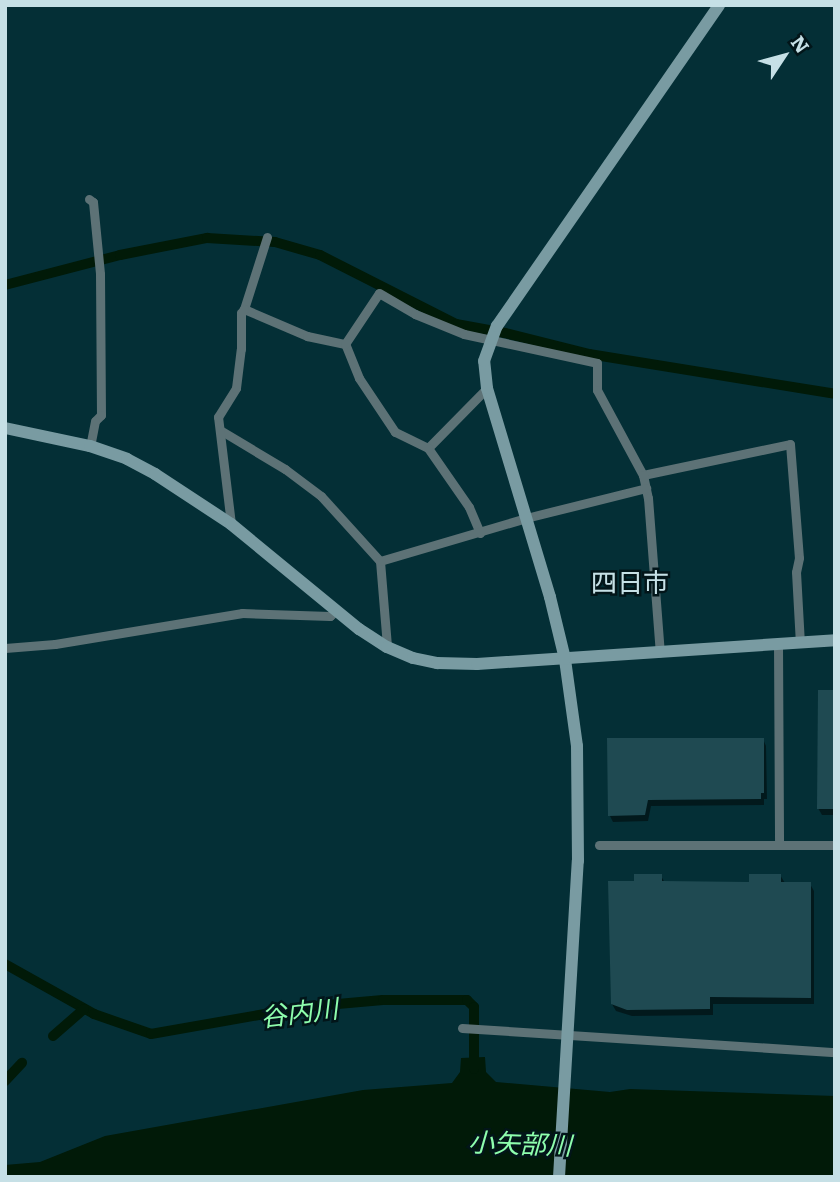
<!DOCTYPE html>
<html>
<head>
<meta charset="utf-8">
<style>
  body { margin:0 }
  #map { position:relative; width:840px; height:1182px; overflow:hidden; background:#042f36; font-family:Literata,"Noto Sans JP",serif }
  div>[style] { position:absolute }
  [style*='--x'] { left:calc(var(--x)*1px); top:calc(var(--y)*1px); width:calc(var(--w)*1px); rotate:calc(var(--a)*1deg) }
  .water>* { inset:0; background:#011a08 }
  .shadow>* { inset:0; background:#0007 }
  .canal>* { height:10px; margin:-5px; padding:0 5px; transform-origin:5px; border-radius:5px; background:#011a08 }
  .building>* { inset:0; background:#1f4a52 }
  .street>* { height:9px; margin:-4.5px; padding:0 4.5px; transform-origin:4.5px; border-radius:4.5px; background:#5d7276 }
  .secondary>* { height:12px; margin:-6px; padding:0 6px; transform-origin:6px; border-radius:6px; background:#799ba2 }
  span { translate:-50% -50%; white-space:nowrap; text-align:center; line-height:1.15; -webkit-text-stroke:5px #021519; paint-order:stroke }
  .neighbourhood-label { font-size:26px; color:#c6e0e6 }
  .water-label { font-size:26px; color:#8efead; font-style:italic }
  .frame { position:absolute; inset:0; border:7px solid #c6e0e6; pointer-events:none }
  .north { position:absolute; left:749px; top:21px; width:70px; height:70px; -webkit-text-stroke:5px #021519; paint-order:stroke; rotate:54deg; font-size:19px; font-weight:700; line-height:28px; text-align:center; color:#c6e0e6 }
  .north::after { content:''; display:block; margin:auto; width:24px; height:32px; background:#c6e0e6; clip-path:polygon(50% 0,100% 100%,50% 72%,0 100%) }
</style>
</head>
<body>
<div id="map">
  <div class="water">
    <i style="clip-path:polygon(485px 1057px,486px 1072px,496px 1082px,610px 1092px,630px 1089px,835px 1096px,835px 1177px,5px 1177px,5px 1165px,40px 1162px,105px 1136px,363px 1090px,452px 1083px,460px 1072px,461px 1058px)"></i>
  </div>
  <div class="shadow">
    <i style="clip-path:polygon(835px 692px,835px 815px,822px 815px,818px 808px)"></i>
    <i style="clip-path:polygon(763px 739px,766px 746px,767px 799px,764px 799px,764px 805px,651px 806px,648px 821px,613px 822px,610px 816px)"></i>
    <i style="clip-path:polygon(780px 875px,785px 883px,810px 884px,814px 891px,814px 1004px,713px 1004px,713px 1015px,632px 1016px,616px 1011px,612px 1004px,636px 883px,661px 876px,665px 883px,750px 883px)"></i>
  </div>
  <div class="canal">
    <i style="--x:5;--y:285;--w:119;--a:-14.6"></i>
    <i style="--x:120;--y:255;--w:89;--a:-11.1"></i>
    <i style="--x:207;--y:238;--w:68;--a:3.4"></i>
    <i style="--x:275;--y:242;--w:47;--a:16.1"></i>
    <i style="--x:320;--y:255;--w:153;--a:26.9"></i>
    <i style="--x:456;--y:324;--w:50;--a:10.4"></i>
    <i style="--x:505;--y:333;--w:87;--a:14"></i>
    <i style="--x:589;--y:354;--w:249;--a:9.2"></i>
    <i style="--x:5;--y:964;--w:102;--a:29.3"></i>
    <i style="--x:94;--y:1014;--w:60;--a:19.3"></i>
    <i style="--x:151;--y:1034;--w:155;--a:-10"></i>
    <i style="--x:304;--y:1007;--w:79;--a:-5.1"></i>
    <i style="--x:383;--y:1000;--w:84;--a:0"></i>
    <i style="--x:467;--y:1000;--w:10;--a:45"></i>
    <i style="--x:474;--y:1007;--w:62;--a:90"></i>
    <i style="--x:53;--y:1036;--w:41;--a:-41.1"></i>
    <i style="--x:5;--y:1081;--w:25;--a:-47"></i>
  </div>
  <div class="building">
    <i style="clip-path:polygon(818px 690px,835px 690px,835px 809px,817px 809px)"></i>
    <i style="clip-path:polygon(607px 738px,764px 738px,764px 793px,761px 793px,761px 799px,648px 800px,645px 815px,608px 816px)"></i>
    <i style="clip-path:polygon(634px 874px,662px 874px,662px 881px,749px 882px,749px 874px,781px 874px,781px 882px,811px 882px,811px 998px,710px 997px,710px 1009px,627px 1010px,611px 1004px,608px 881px,634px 881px)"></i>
  </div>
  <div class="street">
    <i style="--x:89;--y:199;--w:5;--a:37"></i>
    <i style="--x:93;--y:202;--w:72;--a:84.4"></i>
    <i style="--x:100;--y:274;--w:141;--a:89.6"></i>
    <i style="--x:101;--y:415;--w:8;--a:135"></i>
    <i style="--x:95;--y:421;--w:25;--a:101"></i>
    <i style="--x:267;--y:237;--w:76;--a:107.7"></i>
    <i style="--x:244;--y:309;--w:69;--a:23.2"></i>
    <i style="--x:307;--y:336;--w:39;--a:12"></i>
    <i style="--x:220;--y:430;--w:76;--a:31"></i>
    <i style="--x:285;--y:469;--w:45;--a:36.9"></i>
    <i style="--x:321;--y:496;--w:88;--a:47.8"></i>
    <i style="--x:380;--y:561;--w:86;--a:85.3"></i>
    <i style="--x:428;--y:448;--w:84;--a:-45.5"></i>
    <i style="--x:643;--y:475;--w:150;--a:-11.9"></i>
    <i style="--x:790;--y:444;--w:114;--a:85.5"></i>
    <i style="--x:799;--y:558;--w:14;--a:102"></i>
    <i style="--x:796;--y:572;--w:71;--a:86.8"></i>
    <i style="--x:231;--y:524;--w:108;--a:-96.9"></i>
    <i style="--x:218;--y:417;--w:34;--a:-58"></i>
    <i style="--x:236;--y:388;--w:39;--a:-83"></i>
    <i style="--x:241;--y:349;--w:36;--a:-90"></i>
    <i style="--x:241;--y:313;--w:5;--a:-53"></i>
    <i style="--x:480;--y:533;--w:28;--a:-113"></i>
    <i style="--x:469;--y:507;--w:72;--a:-124.8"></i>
    <i style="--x:428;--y:448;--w:37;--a:-154"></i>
    <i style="--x:395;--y:432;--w:65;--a:-123.7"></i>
    <i style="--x:359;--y:378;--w:37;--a:-112"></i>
    <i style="--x:345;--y:344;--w:61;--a:-56.3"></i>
    <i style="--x:379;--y:293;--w:42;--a:30.3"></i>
    <i style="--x:415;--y:314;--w:53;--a:22.2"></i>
    <i style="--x:464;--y:334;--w:136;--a:12.3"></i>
    <i style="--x:597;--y:363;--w:27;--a:90"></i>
    <i style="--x:597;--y:390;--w:97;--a:61.6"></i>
    <i style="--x:643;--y:475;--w:24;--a:78"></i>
    <i style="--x:648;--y:498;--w:155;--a:85.6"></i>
    <i style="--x:380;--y:561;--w:152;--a:-16.4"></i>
    <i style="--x:526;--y:518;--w:124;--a:-14"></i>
    <i style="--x:778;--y:644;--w:201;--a:89.7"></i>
    <i style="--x:5;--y:648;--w:50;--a:-4.6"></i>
    <i style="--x:55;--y:644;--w:190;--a:-9.4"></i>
    <i style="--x:242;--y:613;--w:88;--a:2"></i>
    <i style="--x:330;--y:616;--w:7;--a:-45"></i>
    <i style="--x:599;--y:845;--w:236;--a:0"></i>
    <i style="--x:462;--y:1028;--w:374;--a:3.7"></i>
  </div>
  <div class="secondary">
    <i style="--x:5;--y:428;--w:87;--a:12"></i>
    <i style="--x:90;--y:446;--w:39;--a:19"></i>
    <i style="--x:127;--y:459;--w:32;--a:28"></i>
    <i style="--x:155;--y:474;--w:91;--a:33.3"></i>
    <i style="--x:231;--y:524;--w:166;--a:39.4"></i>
    <i style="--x:359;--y:629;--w:33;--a:33"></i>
    <i style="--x:387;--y:647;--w:28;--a:23"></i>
    <i style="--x:413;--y:658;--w:25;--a:12"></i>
    <i style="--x:437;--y:663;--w:40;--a:1.4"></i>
    <i style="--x:477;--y:664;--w:359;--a:-3.8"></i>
    <i style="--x:559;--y:1177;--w:317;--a:-86.6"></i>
    <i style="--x:578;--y:861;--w:115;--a:-90.5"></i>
    <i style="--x:577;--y:746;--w:88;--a:-97.9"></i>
    <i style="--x:565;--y:659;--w:64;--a:-103.6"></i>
    <i style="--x:550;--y:597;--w:218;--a:-106.8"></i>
    <i style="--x:487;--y:388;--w:27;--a:-96"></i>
    <i style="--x:484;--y:361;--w:37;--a:-70"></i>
    <i style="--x:497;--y:326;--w:390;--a:-55.3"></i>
  </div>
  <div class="neighbourhood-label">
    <span style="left:630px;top:581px">四日市</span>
  </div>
  <div class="water-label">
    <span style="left:299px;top:1011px;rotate:-7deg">谷内川</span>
    <span style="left:520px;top:1142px;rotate:2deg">小矢部川</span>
  </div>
  <div class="frame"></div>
  <div class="north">N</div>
</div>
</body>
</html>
